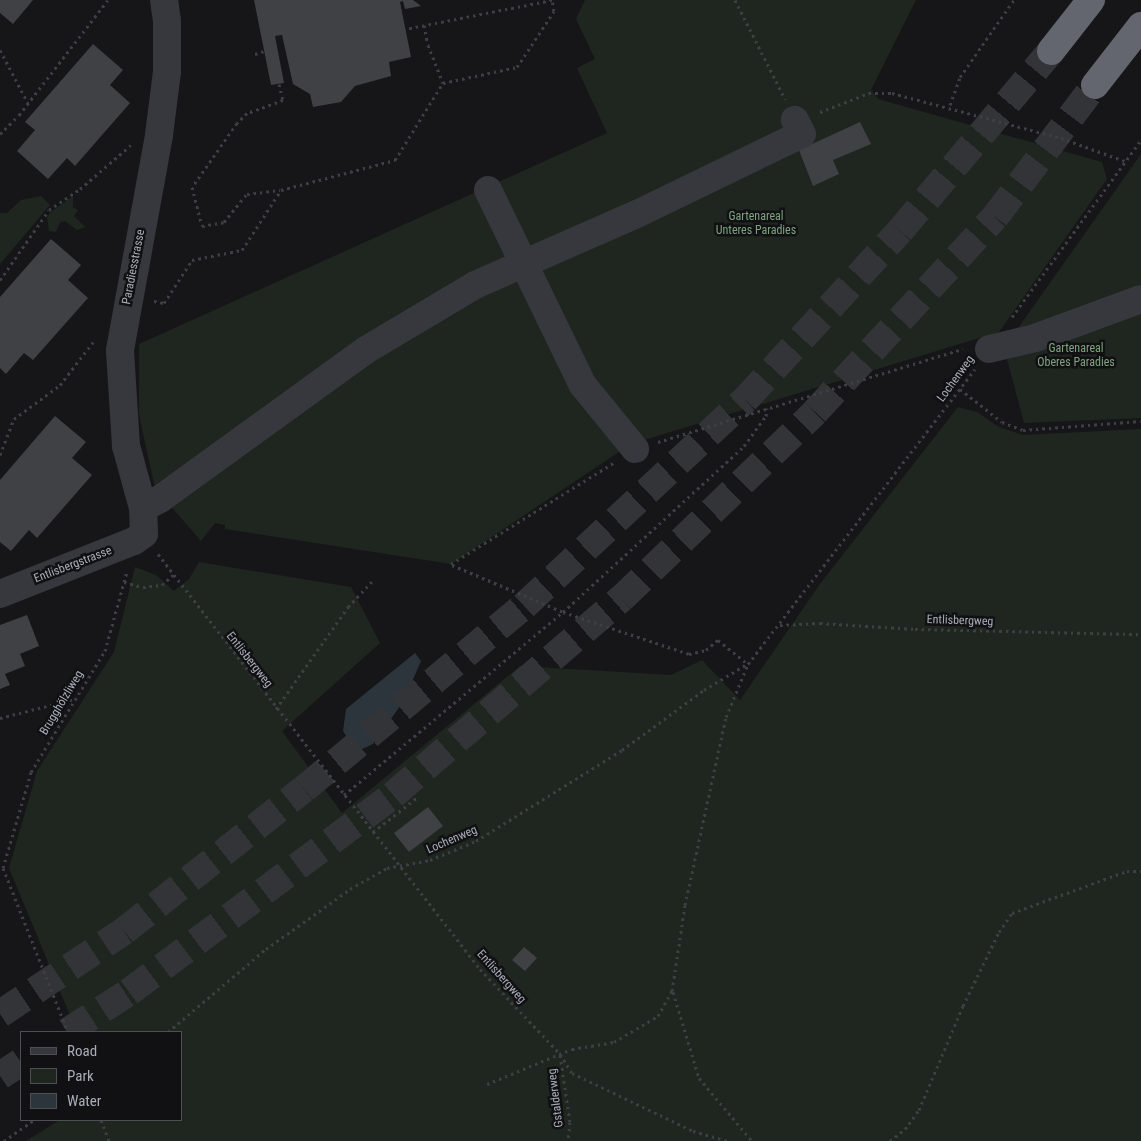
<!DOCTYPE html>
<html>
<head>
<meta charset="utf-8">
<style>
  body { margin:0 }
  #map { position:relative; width:1141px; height:1141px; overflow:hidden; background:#161618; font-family:"Roboto Condensed",sans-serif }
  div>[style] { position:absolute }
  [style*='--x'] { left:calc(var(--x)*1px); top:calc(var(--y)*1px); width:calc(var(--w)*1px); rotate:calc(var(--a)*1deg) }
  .green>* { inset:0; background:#1e261f }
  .water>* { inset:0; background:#2c353c }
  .building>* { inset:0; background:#404145 }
  .highway-tunnel>* { height:28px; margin-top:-14px; transform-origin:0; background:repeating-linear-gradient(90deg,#333438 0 28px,transparent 0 42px) }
  .path>* { height:3px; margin-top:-1.5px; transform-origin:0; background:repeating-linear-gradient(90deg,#3d3f44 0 2.5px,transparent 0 6.5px) }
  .minor>* { height:28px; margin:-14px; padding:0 14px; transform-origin:14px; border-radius:14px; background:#37383d }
  .highway>* { height:28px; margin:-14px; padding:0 14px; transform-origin:14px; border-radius:14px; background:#63666e }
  span { translate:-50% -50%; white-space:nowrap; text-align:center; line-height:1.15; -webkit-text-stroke:5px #111113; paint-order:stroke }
  .park-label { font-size:12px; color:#7fa381 }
  .street-label { font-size:12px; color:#a8adb8 }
  .legend { position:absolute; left:20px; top:1031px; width:162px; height:90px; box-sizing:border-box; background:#111113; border:1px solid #4d4f55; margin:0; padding:6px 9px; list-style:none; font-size:15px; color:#a8adb8 }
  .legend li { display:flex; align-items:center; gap:10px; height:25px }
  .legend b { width:25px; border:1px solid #4d4f55 }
</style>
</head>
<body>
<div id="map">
  <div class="green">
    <i style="clip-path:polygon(585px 0,916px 0,871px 90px,878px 99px,1102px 162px,1107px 179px,999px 332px,631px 444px,451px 564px,225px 529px,225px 525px,215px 523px,201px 541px,155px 488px,139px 415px,139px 344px,607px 133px,577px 68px,595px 59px,576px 19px)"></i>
    <i style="clip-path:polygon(1141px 154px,1141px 418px,1024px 423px,1004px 348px)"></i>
    <i style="clip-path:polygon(41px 196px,50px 205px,0 264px,0 213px,7px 213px,21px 200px)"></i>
    <i style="clip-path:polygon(73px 196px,73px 207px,78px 210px,74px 216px,85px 227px,77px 230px,65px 221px,60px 222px,56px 232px,49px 231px,47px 217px,51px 212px)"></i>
    <i style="clip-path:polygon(958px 407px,977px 412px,999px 427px,1023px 435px,1141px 429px,1141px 1141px,26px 1141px,60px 1120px,181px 1120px,181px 1032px,77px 1032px,9px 868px,37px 771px,114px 652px,135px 567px,156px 575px,174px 591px,189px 579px,199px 562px,351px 587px,380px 643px,282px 731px,342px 813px,520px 666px,671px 675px,702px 660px,740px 700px,820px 584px)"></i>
  </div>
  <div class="water">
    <i style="clip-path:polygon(415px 653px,421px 661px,403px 702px,373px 744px,356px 752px,343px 731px,346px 709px)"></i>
  </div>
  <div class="building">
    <i style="clip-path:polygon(0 0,33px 0,13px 24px,0 13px)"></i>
    <i style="clip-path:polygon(254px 0,413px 0,421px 6px,405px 9px,403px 1px,400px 2px,411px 57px,389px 62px,391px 76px,355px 86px,341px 102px,313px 107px,310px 94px,293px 84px,282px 35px,275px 36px,284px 83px,271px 85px)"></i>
    <i style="clip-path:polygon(93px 44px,123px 70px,110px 85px,130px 103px,75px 166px,67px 158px,48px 179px,17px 151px,35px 130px,25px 122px)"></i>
    <i style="clip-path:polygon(860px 122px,871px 144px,833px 160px,839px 174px,813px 186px,799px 150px)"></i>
    <i style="clip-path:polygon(51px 239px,81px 265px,68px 280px,88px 298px,33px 360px,24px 353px,6px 374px,0 368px,0 297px)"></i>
    <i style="clip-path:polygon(55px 416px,86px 442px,72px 458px,92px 475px,37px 538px,29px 530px,11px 551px,0 542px,0 480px)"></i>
    <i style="clip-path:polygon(27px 615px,39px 646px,20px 654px,25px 666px,5px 674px,10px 685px,0 689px,0 625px)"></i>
    <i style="clip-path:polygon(428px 807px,443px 826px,409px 852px,394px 833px)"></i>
    <i style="clip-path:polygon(524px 947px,537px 958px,525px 971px,512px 960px)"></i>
  </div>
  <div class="highway-tunnel">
    <i style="--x:0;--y:1014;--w:149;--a:-33.8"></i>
    <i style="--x:124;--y:931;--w:229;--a:-38.3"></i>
    <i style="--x:304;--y:789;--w:286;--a:-39.8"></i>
    <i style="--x:524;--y:606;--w:302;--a:-43"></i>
    <i style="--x:745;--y:400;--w:229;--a:-47.5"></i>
    <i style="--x:900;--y:231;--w:235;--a:-50"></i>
    <i style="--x:67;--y:1032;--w:74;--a:-32.8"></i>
    <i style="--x:129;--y:992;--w:329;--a:-36.7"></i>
    <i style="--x:393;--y:795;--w:301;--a:-40.7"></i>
    <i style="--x:621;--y:599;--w:269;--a:-43.9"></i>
    <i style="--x:815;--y:412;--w:265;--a:-47.3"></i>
    <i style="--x:995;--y:217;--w:166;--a:-52.9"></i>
    <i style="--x:0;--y:1076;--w:25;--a:-34"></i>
  </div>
  <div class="path">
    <i style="--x:735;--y:0;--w:111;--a:63.2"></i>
    <i style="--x:424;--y:25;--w:20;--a:79"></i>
    <i style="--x:428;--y:45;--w:41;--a:68.5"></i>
    <i style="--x:0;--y:50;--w:60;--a:62.2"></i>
    <i style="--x:255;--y:54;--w:9;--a:-18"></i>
    <i style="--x:279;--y:84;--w:16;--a:76"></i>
    <i style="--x:283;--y:100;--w:38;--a:160"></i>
    <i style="--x:247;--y:113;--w:14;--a:135"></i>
    <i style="--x:237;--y:123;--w:78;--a:125.1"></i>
    <i style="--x:192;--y:187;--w:40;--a:75.6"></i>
    <i style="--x:202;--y:226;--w:22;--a:-10"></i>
    <i style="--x:224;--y:222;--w:36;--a:-51"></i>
    <i style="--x:247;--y:194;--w:33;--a:-7"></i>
    <i style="--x:950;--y:105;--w:30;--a:-70"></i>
    <i style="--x:960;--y:77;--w:94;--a:-55"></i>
    <i style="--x:820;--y:112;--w:53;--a:-21.2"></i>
    <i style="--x:869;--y:93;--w:23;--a:0"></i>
    <i style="--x:892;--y:93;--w:175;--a:14.9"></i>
    <i style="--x:1061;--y:138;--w:68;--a:19.8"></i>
    <i style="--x:0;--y:134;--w:27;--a:-45"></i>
    <i style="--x:19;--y:115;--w:145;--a:-52.3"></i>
    <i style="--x:0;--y:280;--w:85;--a:-55"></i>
    <i style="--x:49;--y:210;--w:37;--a:-34"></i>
    <i style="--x:80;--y:189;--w:67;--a:-40.8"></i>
    <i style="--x:154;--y:301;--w:10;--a:11"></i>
    <i style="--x:164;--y:303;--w:51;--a:-56.9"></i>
    <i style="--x:192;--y:260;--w:51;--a:-11.3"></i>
    <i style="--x:242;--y:250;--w:72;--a:-57"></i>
    <i style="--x:281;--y:190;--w:118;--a:-14.7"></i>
    <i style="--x:395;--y:160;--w:91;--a:-58.1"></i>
    <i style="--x:443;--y:83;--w:76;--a:-12.2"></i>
    <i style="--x:517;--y:67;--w:67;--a:-56.5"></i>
    <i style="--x:554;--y:11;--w:11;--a:-100"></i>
    <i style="--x:552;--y:0;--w:150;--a:168.8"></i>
    <i style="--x:1012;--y:317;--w:219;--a:-53.9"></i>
    <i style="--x:960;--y:389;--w:53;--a:38.2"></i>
    <i style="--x:1002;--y:422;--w:22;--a:21"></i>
    <i style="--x:1023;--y:430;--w:118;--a:-4.4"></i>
    <i style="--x:658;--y:442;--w:319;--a:-17"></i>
    <i style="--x:0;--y:455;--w:39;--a:-69"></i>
    <i style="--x:14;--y:419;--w:57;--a:-36.5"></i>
    <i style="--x:60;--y:385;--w:56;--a:-52.3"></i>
    <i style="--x:158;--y:554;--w:525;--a:52.19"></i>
    <i style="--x:480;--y:969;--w:117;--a:46.7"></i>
    <i style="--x:560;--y:1054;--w:22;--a:58"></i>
    <i style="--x:572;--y:1073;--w:134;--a:25.6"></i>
    <i style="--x:693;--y:1131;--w:37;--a:16"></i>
    <i style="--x:451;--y:564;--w:193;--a:-31.9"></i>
    <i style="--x:452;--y:565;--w:121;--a:22.9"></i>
    <i style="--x:563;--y:612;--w:133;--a:18.4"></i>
    <i style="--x:689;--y:654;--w:17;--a:-13"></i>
    <i style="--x:706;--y:650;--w:16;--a:-40"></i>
    <i style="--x:718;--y:640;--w:38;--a:39"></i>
    <i style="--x:124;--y:582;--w:20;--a:15"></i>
    <i style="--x:143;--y:587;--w:19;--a:-6"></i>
    <i style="--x:162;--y:585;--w:15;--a:-42"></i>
    <i style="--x:780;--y:625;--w:40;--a:-2.9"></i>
    <i style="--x:820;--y:623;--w:95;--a:3.6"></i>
    <i style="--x:915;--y:629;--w:226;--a:1.3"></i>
    <i style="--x:276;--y:709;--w:125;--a:-54.8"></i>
    <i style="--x:348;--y:607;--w:35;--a:-47"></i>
    <i style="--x:0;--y:718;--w:76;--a:-14.4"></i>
    <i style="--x:344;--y:795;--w:285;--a:-39.9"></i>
    <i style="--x:563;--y:612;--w:246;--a:-42.5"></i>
    <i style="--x:744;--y:446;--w:37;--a:-54"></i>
    <i style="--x:766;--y:416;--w:8;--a:-83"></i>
    <i style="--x:373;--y:832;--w:58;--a:-38"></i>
    <i style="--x:3;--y:868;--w:100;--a:-73.7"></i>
    <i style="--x:31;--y:772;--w:142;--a:-58.6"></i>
    <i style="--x:105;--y:651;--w:83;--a:-74.6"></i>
    <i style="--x:3;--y:868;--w:176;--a:68.4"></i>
    <i style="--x:673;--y:992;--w:90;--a:73.2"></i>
    <i style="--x:699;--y:1078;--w:82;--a:49.9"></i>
    <i style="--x:168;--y:1032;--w:128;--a:-40.3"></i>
    <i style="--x:266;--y:949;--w:103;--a:-35.5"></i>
    <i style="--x:350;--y:889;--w:43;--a:-29.6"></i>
    <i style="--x:387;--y:868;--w:44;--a:-10.5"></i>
    <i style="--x:430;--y:860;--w:50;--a:-22.4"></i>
    <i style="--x:476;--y:841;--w:172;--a:-31.9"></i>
    <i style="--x:622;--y:750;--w:102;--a:-36.2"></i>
    <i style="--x:704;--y:690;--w:50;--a:-31.2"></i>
    <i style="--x:560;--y:1055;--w:68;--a:81.5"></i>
    <i style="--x:570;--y:1122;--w:19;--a:96"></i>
    <i style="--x:487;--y:1084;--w:92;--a:-22.4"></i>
    <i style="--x:572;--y:1049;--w:43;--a:-9.5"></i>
    <i style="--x:614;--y:1042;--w:51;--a:-30.6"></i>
    <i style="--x:658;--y:1016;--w:29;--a:-61"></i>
    <i style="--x:672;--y:991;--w:87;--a:-81.4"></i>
    <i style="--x:685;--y:905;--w:192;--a:-77.7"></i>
    <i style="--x:726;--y:717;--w:57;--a:-67.5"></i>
    <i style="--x:748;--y:664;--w:372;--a:-52.4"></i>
    <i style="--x:101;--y:1120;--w:22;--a:69"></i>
    <i style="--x:4;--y:1141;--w:37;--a:-35"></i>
    <i style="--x:890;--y:1141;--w:19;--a:-39"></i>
    <i style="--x:905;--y:1129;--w:24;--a:-54"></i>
    <i style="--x:919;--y:1110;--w:113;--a:-67.1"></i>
    <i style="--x:963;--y:1006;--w:82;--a:-64.1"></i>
    <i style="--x:999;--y:932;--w:23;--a:-56"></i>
    <i style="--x:1012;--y:913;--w:122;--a:-20.1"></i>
    <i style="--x:1127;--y:871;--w:14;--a:0"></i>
  </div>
  <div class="minor">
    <i style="--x:488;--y:190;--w:216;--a:64.1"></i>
    <i style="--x:582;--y:384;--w:84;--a:50.8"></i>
    <i style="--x:989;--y:349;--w:47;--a:-13.4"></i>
    <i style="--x:1035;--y:338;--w:113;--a:-20.2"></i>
    <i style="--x:143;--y:508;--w:19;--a:-28"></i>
    <i style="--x:160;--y:499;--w:254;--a:-35.9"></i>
    <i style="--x:366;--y:350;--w:127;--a:-30.8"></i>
    <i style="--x:475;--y:285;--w:177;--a:-23.7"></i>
    <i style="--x:637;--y:214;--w:183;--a:-25.9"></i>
    <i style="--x:802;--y:134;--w:16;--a:-117"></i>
    <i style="--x:0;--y:594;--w:144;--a:-21.6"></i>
    <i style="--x:134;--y:541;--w:12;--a:-35"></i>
    <i style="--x:144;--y:534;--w:26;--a:-92"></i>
    <i style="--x:143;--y:508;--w:64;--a:-105.3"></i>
    <i style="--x:126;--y:446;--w:96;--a:-93.6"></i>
    <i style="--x:120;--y:350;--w:219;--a:-79.7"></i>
    <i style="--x:159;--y:135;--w:64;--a:-82.8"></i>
    <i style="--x:167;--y:72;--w:51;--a:-90"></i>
    <i style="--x:167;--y:21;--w:21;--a:-98"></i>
  </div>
  <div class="highway">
    <i style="--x:1051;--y:51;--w:65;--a:-51.9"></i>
    <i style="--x:1095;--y:85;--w:75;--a:-52.1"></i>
  </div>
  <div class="park-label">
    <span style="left:756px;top:224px">Gartenareal<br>Unteres Paradies</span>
    <span style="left:1076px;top:356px">Gartenareal<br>Oberes Paradies</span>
  </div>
  <div class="street-label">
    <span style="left:134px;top:267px;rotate:-79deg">Paradiesstrasse</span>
    <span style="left:956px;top:379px;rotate:-54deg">Lochenweg</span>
    <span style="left:73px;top:565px;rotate:-21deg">Entlisbergstrasse</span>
    <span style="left:960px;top:621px;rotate:2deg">Entlisbergweg</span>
    <span style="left:249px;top:660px;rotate:52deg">Entlisbergweg</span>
    <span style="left:62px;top:703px;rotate:-59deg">Brugghölzliweg</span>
    <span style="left:452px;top:840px;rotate:-23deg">Lochenweg</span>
    <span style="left:501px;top:977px;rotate:48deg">Entlisbergweg</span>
    <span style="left:556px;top:1098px;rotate:-97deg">Gstalderweg</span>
  </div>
  <ul class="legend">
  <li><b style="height:6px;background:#37383d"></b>Road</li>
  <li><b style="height:14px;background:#1e261f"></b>Park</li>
  <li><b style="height:14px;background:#2c353c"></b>Water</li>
  </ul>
</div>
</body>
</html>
